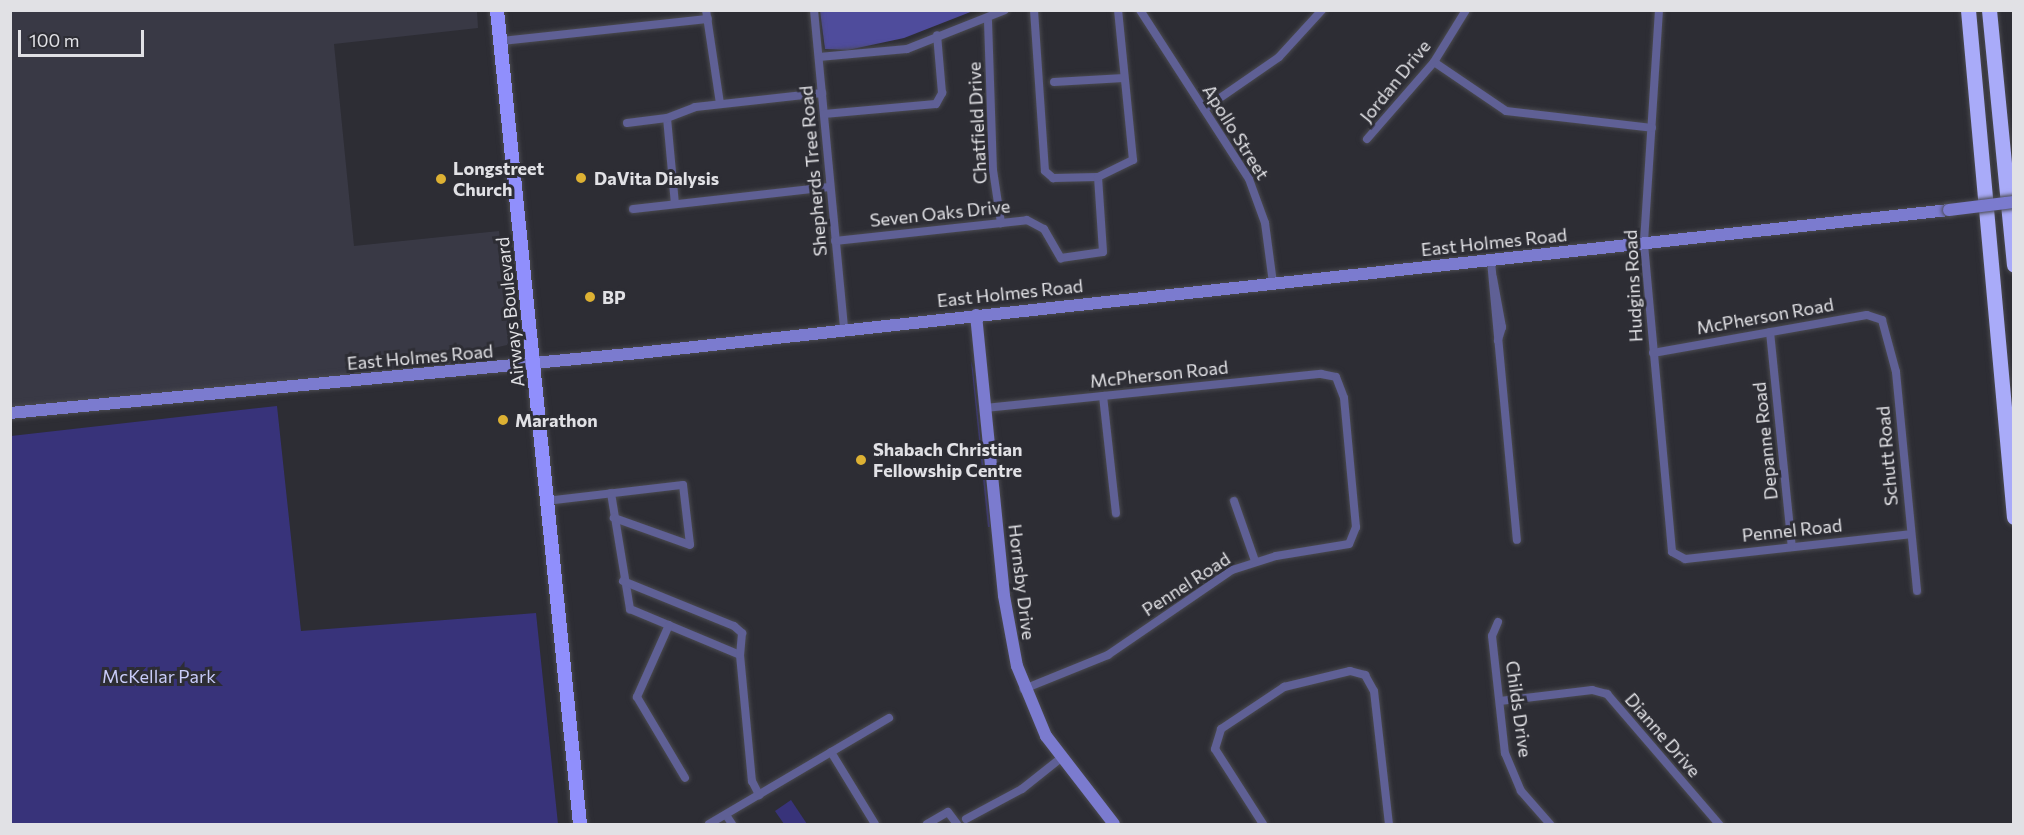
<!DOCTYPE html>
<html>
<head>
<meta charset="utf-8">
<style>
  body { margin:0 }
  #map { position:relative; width:2024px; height:835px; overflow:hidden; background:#2d2d34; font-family:Commissioner,sans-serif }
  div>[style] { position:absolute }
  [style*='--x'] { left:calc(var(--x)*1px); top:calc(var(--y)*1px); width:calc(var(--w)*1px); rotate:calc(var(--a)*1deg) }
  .built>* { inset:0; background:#393945 }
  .green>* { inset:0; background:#38337a }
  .forest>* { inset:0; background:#4f4c9c }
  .roads { filter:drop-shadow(0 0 2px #4a4a50) drop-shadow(0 0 2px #4a4a50) }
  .street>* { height:8px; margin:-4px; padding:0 4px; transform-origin:4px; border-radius:4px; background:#5f6095 }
  .secondary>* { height:12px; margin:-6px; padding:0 6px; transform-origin:6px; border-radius:6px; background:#7b7bcf }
  .primary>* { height:14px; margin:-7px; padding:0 7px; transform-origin:7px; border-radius:7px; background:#908ffc }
  .highway>* { height:15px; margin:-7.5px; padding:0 7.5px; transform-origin:7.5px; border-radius:7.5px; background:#a9abf9 }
  .bridges { filter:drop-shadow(0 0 2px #4a4a50) drop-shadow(0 0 2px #4a4a50) }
  .secondary-bridge>* { height:12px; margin:-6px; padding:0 6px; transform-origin:6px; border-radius:6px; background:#7b7bcf }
  .dots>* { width:16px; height:16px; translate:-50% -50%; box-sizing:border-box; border:3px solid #2d2d34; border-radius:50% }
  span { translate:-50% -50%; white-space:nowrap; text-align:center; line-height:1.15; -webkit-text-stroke:6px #2d2d34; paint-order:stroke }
  .street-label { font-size:18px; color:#e1e1e5 }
  .poi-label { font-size:18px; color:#e1e1e5; font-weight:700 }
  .left { translate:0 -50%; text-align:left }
  .park-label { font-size:18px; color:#c9ccf9 }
  .frame { position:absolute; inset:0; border:12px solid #e1e1e5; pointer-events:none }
  .scale { position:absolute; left:18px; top:30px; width:126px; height:27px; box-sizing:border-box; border:3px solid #e1e1e5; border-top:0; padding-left:8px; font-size:18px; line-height:21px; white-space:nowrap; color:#e1e1e5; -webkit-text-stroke:4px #2d2d34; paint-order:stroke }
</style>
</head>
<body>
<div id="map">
  <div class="built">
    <i style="clip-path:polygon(11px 11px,477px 11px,478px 28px,334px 44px,354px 246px,499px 231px,511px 337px,507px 345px,462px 355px,461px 365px,11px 407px)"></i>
  </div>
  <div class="green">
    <i style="clip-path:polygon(971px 361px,973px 369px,990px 527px,988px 527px)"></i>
    <i style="clip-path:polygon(277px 406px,301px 631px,536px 613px,558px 824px,11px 824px,11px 436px)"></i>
    <i style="clip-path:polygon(791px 800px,807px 824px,784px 824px,775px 811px)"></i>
  </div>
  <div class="forest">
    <i style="clip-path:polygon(820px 11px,820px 10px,973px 11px,904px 38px,848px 50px,825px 49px)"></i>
  </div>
  <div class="roads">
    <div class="street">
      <i style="--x:706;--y:10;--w:95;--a:81.5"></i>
      <i style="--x:814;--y:10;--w:320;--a:84.6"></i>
      <i style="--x:1034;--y:10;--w:161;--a:86.1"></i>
      <i style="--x:1045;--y:171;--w:11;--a:41"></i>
      <i style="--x:1053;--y:178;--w:45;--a:-1.3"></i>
      <i style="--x:1140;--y:10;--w:201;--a:57.2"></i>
      <i style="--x:1249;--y:179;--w:47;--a:70"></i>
      <i style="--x:1265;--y:223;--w:61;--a:82.4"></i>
      <i style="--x:1659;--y:10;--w:234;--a:93.7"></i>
      <i style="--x:1644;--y:244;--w:309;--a:84.8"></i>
      <i style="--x:1672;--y:552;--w:15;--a:28"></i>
      <i style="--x:1685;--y:559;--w:227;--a:-6.3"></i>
      <i style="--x:988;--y:21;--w:149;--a:88.1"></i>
      <i style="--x:993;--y:170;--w:54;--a:81.4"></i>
      <i style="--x:501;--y:41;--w:208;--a:-6.1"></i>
      <i style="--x:819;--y:57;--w:88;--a:-5.2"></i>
      <i style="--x:907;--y:49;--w:105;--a:-21.7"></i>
      <i style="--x:1434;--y:62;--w:87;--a:34.2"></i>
      <i style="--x:1506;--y:111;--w:147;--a:6.6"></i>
      <i style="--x:1054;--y:82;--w:70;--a:-3.3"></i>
      <i style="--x:1204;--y:109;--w:91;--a:-34.7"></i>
      <i style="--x:1279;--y:57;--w:64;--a:-47.5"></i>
      <i style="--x:824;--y:114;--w:112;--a:-5.1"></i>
      <i style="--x:936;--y:104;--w:13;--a:-61"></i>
      <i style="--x:942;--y:93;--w:58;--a:-94.9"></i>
      <i style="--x:667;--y:118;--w:86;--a:84.7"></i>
      <i style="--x:627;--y:123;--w:40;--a:-7.1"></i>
      <i style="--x:667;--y:118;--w:30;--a:-21"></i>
      <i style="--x:695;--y:107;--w:128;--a:-6.3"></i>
      <i style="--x:1367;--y:139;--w:102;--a:-49"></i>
      <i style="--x:1434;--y:62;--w:61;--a:-58.4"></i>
      <i style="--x:633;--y:209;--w:198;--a:-6.4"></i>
      <i style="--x:835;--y:241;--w:193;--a:-6.2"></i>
      <i style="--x:1027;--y:220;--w:19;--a:28"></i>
      <i style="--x:1044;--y:229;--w:34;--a:60"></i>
      <i style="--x:1061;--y:258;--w:42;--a:-8.1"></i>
      <i style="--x:1103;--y:252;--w:75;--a:-93.8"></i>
      <i style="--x:1098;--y:177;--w:39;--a:-26"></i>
      <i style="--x:1133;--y:160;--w:151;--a:-95.7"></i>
      <i style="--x:1491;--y:261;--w:280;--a:84.7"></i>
      <i style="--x:1493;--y:278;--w:50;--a:79.6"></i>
      <i style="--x:1502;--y:327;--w:14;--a:107"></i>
      <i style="--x:1770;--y:332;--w:216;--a:84.2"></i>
      <i style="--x:1653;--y:353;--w:217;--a:-10.1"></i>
      <i style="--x:1867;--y:315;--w:16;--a:18"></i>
      <i style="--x:1882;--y:320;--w:54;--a:74.9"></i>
      <i style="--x:1896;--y:372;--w:220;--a:84.5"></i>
      <i style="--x:1103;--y:396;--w:118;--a:83.7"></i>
      <i style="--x:985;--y:408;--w:338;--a:-5.8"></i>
      <i style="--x:1321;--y:374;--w:15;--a:11"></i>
      <i style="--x:1336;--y:377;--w:22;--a:69"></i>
      <i style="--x:1344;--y:398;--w:130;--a:84.7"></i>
      <i style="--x:1356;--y:527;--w:18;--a:112"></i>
      <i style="--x:1349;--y:544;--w:74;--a:170.7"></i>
      <i style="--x:1276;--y:556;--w:46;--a:162.3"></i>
      <i style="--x:1232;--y:570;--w:150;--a:145.6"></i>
      <i style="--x:1108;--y:655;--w:91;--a:158"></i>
      <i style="--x:611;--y:493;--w:118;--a:80.7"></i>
      <i style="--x:630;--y:609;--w:119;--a:22.7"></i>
      <i style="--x:740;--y:655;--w:127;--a:84.6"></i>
      <i style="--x:752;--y:781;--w:16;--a:63"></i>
      <i style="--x:546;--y:501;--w:138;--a:-6.7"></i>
      <i style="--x:683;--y:485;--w:60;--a:83.3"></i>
      <i style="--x:690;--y:545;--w:81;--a:-160.4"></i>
      <i style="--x:1234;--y:501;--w:64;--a:70.7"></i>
      <i style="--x:623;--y:581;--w:120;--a:22.1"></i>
      <i style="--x:734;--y:626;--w:11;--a:41"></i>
      <i style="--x:742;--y:633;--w:22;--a:95"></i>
      <i style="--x:1498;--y:622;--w:15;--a:113"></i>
      <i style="--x:1492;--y:636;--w:118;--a:83.7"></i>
      <i style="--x:1505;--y:753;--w:41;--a:67.2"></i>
      <i style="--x:1521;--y:791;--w:44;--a:48.7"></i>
      <i style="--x:669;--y:625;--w:79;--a:114"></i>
      <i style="--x:637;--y:697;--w:94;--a:59.3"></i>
      <i style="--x:1500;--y:701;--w:93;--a:-6.8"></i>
      <i style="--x:1592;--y:690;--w:16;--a:15"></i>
      <i style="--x:1607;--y:694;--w:172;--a:49.3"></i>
      <i style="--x:831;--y:752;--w:84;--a:58.6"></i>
      <i style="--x:726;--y:815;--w:11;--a:56"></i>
      <i style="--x:966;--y:819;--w:64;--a:-28.2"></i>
      <i style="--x:1022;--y:789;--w:50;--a:-38.5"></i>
      <i style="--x:709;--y:824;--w:209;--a:-30.5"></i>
      <i style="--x:927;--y:824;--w:24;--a:-30"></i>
      <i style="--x:948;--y:812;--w:15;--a:53"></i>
      <i style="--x:1263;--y:824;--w:89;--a:-122.6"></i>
      <i style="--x:1215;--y:749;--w:21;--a:-73"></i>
      <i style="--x:1221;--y:729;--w:76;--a:-33.7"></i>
      <i style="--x:1284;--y:687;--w:68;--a:-13.6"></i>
      <i style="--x:1350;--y:671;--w:16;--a:15"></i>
      <i style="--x:1365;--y:675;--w:18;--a:61"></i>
      <i style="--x:1374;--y:691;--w:134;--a:83.6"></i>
    </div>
    <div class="secondary">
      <i style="--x:976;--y:315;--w:282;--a:84.3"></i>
      <i style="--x:1004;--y:596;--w:71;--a:79.5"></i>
      <i style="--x:1017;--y:666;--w:76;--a:67.5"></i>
      <i style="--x:1046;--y:736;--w:111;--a:52.3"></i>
      <i style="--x:10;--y:413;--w:632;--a:-5.45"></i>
      <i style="--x:639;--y:353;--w:1318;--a:-6.23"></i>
    </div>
    <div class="primary">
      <i style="--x:497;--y:10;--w:818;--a:84.18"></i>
    </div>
    <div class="highway">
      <i style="--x:1968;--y:10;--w:509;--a:84.82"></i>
      <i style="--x:1989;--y:10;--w:256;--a:84.4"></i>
    </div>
  </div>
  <div class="bridges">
    <div class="secondary-bridge">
      <i style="--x:1949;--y:210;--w:65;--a:-7"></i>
    </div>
  </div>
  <div class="dots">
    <i style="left:581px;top:178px;background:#ddb133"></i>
    <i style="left:441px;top:179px;background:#ddb133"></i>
    <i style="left:590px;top:297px;background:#ddb133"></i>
    <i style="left:503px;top:420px;background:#ddb133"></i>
    <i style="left:861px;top:460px;background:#ddb133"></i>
  </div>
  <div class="street-label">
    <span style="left:1395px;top:81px;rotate:-51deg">Jordan Drive</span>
    <span style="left:977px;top:123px;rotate:-93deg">Chatfield Drive</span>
    <span style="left:1236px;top:132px;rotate:58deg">Apollo Street</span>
    <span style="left:813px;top:171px;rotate:-95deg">Shepherds Tree Road</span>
    <span style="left:940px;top:213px;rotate:-6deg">Seven Oaks Drive</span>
    <span style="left:1494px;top:242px;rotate:-6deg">East Holmes Road</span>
    <span style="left:1633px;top:286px;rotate:-93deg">Hudgins Road</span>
    <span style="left:1010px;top:293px;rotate:-6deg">East Holmes Road</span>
    <span style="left:510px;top:312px;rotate:-96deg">Airways Boulevard</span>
    <span style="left:1765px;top:316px;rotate:-10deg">McPherson Road</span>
    <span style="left:420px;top:357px;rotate:-5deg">East Holmes Road</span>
    <span style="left:1159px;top:374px;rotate:-6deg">McPherson Road</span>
    <span style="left:1765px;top:441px;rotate:-96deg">Depanne Road</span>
    <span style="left:1887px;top:456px;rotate:-95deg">Schutt Road</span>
    <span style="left:1792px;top:530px;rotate:-6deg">Pennel Road</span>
    <span style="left:1022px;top:582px;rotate:83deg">Hornsby Drive</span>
    <span style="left:1186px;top:584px;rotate:-33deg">Pennel Road</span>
    <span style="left:1519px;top:709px;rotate:82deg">Childs Drive</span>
    <span style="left:1663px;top:735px;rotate:49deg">Dianne Drive</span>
  </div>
  <div class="poi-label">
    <span class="left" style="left:453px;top:179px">Longstreet<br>Church</span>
    <span class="left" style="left:594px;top:178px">DaVita Dialysis</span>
    <span class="left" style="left:602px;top:297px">BP</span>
    <span class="left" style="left:515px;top:420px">Marathon</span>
    <span class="left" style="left:873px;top:460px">Shabach Christian<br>Fellowship Centre</span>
  </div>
  <div class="park-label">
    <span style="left:159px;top:676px">McKellar Park</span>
  </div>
  <div class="frame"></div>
  <div class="scale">100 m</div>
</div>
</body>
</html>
